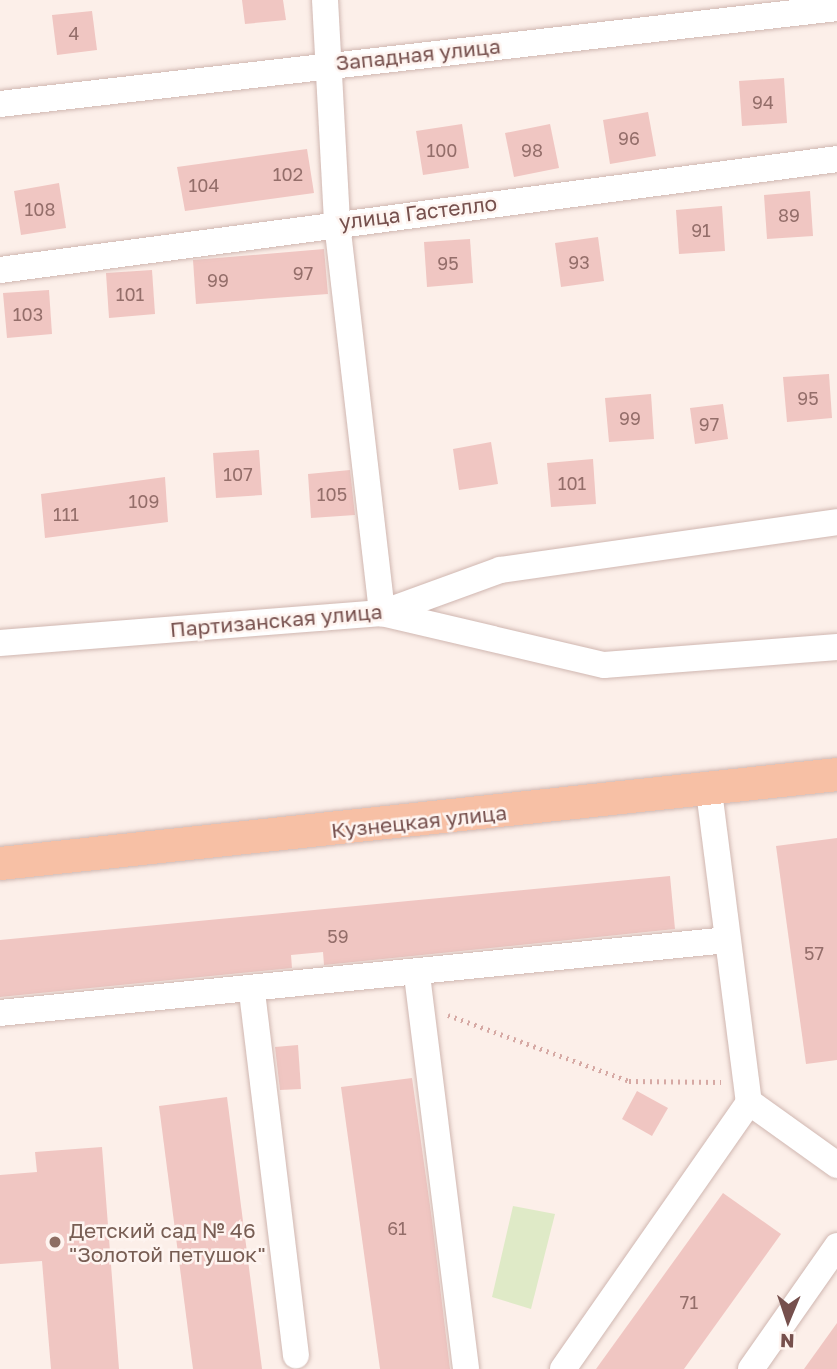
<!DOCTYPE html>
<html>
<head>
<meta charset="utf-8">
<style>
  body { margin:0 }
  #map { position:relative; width:837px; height:1369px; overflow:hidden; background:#fcefe9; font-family:"Golos Text",sans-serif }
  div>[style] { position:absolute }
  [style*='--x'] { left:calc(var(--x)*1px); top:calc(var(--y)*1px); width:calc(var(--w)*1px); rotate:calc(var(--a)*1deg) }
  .green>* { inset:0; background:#dfeac7 }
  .building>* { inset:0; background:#f0c6c2 }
  .path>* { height:4.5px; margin-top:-2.25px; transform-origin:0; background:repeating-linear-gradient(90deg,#d6a9a4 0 2px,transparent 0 7px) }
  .roads { filter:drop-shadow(0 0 2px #d0b7b1) drop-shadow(0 0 2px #d0b7b1) }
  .minor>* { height:26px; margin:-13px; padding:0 13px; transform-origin:13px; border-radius:13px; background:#fff }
  .major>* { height:33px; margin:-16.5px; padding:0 16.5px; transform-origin:16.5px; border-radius:16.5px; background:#f7c0a5 }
  .dots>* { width:19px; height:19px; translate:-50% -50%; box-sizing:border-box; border:4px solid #fef4f0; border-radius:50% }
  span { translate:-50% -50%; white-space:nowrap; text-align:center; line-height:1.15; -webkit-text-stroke:5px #fef4f0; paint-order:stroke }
  .number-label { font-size:18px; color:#946e6a }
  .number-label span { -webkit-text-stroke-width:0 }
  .street-label { font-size:21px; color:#76504d }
  .education-label { font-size:21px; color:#785e54 }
  .left { translate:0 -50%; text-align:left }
  .north { position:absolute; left:753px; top:1285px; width:70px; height:70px; -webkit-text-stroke:5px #fef4f0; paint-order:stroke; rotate:182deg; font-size:19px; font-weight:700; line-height:28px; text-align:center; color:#76504d }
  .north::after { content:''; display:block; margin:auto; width:24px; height:32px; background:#76504d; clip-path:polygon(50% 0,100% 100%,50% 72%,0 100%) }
</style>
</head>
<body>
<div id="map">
  <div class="green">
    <i style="clip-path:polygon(513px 1206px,555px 1214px,531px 1309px,492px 1297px)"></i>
  </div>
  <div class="building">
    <i style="clip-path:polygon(242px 0,283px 0,286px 20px,245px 24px)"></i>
    <i style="clip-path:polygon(92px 11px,97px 50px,57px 55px,52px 15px)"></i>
    <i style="clip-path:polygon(784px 78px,787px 123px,742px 126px,739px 81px)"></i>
    <i style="clip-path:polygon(648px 112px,656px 156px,610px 164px,603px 120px)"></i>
    <i style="clip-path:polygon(462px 124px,469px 168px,423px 175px,416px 131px)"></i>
    <i style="clip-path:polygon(550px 124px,559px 168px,514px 177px,505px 133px)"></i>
    <i style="clip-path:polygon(307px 149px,314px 193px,185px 211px,177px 167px)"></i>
    <i style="clip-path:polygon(59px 183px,66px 228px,21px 235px,14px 191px)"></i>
    <i style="clip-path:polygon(810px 191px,813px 236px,767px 239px,764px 195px)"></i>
    <i style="clip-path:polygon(722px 206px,725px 251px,679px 254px,676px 210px)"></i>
    <i style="clip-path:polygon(598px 237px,604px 281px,561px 287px,555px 243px)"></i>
    <i style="clip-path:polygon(470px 239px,473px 283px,427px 287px,424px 242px)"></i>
    <i style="clip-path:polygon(324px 249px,328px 294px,196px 304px,193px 260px)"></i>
    <i style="clip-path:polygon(152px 270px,155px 314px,109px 318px,106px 273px)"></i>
    <i style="clip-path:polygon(49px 290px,52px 334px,7px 338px,3px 293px)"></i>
    <i style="clip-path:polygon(829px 374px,832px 418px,787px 422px,783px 377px)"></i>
    <i style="clip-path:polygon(651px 394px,654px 439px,609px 442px,605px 398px)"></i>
    <i style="clip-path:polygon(723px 404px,728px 439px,695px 444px,690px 408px)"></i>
    <i style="clip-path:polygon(491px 442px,498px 484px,459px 490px,453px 449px)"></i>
    <i style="clip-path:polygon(259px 450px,262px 495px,216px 498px,213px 453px)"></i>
    <i style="clip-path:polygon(593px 459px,596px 504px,551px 507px,547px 463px)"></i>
    <i style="clip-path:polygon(350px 470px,355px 515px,311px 518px,308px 474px)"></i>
    <i style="clip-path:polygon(165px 477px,168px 522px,45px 538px,41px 494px)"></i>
    <i style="clip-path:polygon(837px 838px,837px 1060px,806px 1064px,776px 846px)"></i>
    <i style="clip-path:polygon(670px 876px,675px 929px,324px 965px,323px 952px,291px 955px,292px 968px,0 997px,0 940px)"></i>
    <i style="clip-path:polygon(298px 1045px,301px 1089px,280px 1090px,275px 1047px)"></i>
    <i style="clip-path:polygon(412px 1078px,432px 1220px,450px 1369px,380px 1369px,341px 1087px)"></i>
    <i style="clip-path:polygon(637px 1091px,668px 1108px,652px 1136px,622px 1119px)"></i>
    <i style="clip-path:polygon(227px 1097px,262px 1369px,193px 1369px,159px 1106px)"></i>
    <i style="clip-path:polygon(102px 1147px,119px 1369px,51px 1369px,42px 1261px,0 1264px,0 1175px,37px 1172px,35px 1152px)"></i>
    <i style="clip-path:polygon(723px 1193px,781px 1234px,684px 1369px,596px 1369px)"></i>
    <i style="clip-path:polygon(837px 1323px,837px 1369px,804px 1369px)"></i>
  </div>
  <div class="path">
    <i style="--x:448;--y:1015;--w:193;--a:20"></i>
    <i style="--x:629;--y:1081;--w:92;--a:0.6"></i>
  </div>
  <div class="roads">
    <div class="minor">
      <i style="--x:325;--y:0;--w:223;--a:86.9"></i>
      <i style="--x:337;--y:223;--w:393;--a:83.4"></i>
      <i style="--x:382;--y:613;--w:228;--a:13.2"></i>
      <i style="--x:604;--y:665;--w:234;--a:-4.4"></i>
      <i style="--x:0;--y:104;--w:842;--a:-6.54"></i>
      <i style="--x:0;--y:270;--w:844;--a:-7.55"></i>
      <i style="--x:0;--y:643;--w:383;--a:-4.5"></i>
      <i style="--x:382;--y:613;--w:126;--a:-20"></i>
      <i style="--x:500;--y:570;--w:340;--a:-8.1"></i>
      <i style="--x:709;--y:791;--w:314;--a:82.7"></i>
      <i style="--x:749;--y:1102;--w:108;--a:35.6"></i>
      <i style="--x:417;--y:975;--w:397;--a:82.9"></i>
      <i style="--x:252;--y:992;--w:366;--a:83.1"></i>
      <i style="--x:0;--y:1013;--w:731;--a:-5.73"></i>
      <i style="--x:563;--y:1369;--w:325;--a:-55.1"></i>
      <i style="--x:751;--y:1369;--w:150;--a:-55"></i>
    </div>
    <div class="major">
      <i style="--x:0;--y:863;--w:842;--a:-6.07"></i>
    </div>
  </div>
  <div class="dots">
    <i style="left:55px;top:1242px;background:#8d6e63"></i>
  </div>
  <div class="number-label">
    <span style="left:74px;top:33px">4</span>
    <span style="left:763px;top:102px">94</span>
    <span style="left:629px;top:138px">96</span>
    <span style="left:442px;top:150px">100</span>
    <span style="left:532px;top:150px">98</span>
    <span style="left:288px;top:174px">102</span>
    <span style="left:204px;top:185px">104</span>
    <span style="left:40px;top:209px">108</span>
    <span style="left:789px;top:215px">89</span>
    <span style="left:701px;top:230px">91</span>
    <span style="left:579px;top:262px">93</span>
    <span style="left:448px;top:263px">95</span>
    <span style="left:303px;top:273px">97</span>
    <span style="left:218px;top:280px">99</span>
    <span style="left:130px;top:294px">101</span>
    <span style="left:28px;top:314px">103</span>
    <span style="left:808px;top:398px">95</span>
    <span style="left:630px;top:418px">99</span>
    <span style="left:709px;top:424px">97</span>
    <span style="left:238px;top:474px">107</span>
    <span style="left:572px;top:483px">101</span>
    <span style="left:332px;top:494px">105</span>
    <span style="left:144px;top:501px">109</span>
    <span style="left:66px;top:514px">111</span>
    <span style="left:338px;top:936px">59</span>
    <span style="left:814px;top:953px">57</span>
    <span style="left:397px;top:1228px">61</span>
    <span style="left:689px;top:1302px">71</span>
  </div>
  <div class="street-label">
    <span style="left:418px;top:54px;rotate:-6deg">Западная улица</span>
    <span style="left:418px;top:212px;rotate:-7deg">улица Гастелло</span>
    <span style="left:276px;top:620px;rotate:-5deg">Партизанская улица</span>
    <span style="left:419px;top:821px;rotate:-6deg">Кузнецкая улица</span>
  </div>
  <div class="education-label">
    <span class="left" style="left:69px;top:1242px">Детский сад № 46<br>"Золотой петушок"</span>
  </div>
  <div class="north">N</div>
</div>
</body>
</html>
